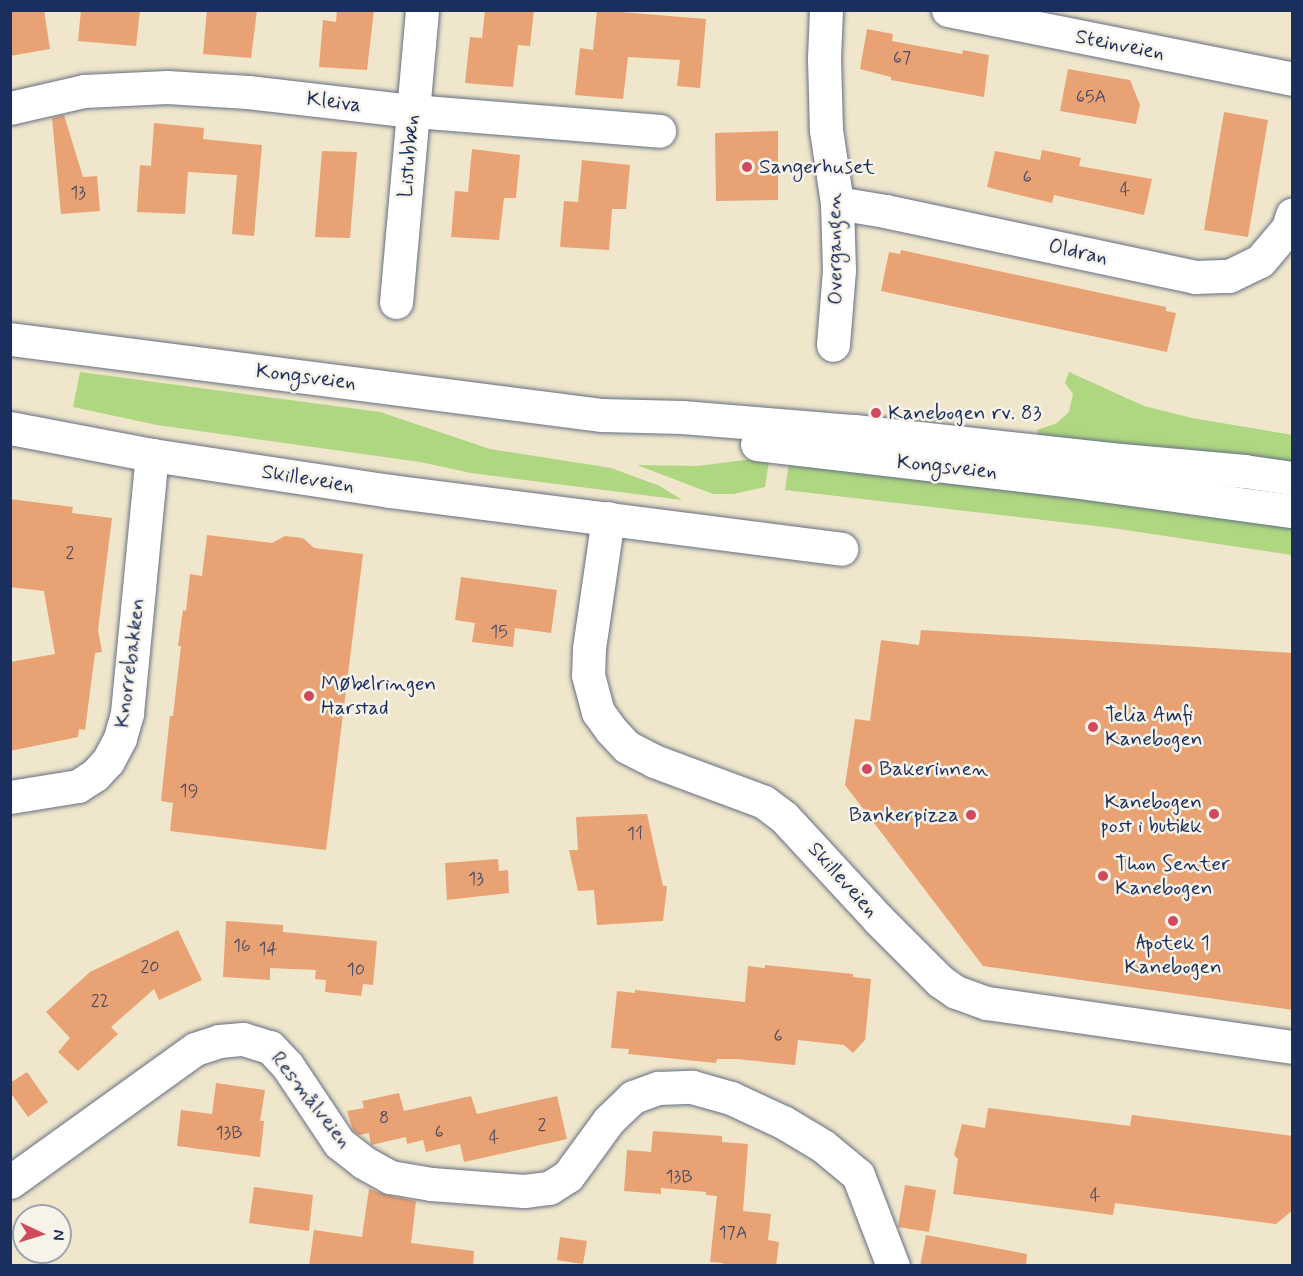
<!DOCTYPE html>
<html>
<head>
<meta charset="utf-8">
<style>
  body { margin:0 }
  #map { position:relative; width:1303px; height:1276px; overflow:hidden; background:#efe6cb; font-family:Mynerve,sans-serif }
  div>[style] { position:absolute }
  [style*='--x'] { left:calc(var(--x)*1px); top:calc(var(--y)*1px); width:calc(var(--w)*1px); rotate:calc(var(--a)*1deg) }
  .green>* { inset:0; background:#afd680 }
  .building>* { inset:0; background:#e9a274 }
  .roads { filter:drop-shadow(0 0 2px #656f84) drop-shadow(0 0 2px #656f84) }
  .street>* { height:33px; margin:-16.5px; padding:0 16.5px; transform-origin:16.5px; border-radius:16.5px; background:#fff }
  .highway>* { height:33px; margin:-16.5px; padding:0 16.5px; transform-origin:16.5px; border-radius:16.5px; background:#fff }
  .dots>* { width:16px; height:16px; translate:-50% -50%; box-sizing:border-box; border:3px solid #f7f3e8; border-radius:50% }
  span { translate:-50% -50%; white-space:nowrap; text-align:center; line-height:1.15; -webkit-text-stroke:5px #f7f3e8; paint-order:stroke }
  .number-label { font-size:18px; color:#4e4c64 }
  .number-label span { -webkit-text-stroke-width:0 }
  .street-label { font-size:21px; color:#1b2f5e }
  .poi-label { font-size:21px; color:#1b2f5e }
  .left { translate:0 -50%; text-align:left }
  .right { translate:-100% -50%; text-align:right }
  .frame { position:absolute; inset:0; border:12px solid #1b2f5e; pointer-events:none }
  .north { position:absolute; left:12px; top:1204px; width:60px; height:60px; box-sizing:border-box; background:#f7f3e8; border:2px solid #9fa5b1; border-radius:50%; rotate:94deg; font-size:16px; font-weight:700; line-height:24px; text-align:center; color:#1b2f5e }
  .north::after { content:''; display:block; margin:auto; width:21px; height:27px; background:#d1495b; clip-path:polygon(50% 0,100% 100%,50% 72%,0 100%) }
</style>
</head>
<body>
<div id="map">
  <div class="green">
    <i style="clip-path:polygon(80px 372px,380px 412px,490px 449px,611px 468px,660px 486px,682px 500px,471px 473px,420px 462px,157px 425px,73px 407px)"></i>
    <i style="clip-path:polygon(1069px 372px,1144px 406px,1192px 418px,1292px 435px,1292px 464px,1038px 435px,1037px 430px,1057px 423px,1069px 412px,1073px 394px,1065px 383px)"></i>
    <i style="clip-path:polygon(752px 459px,769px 461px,765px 487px,733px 494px,713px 494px,637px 465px,698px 466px)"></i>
    <i style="clip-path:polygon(789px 462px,1292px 524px,1292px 555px,1112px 528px,785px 490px)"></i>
  </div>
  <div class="building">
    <i style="clip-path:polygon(10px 10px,44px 10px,50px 49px,10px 56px)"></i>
    <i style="clip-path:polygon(81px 10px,140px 10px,136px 46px,78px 41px)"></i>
    <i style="clip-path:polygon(207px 10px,257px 10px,251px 58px,203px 54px)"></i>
    <i style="clip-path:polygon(337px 10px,374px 10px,367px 70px,319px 67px,323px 20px,336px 22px)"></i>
    <i style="clip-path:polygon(485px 10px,534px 10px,530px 46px,518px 45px,513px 87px,465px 83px,470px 37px,482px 38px)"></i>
    <i style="clip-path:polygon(597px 10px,706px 19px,700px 88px,677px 86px,680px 60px,628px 57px,623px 99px,575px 95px,580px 48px,593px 50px)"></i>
    <i style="clip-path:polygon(867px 29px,893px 34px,892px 41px,962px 54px,963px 50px,989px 55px,984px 97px,891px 80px,891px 77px,860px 69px)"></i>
    <i style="clip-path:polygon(1068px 69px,1130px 80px,1140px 105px,1136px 124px,1060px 111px)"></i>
    <i style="clip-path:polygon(1224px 112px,1268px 120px,1248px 237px,1204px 230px)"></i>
    <i style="clip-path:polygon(64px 115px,83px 177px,97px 176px,100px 211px,61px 214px,52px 118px)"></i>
    <i style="clip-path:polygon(154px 123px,204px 128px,203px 139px,262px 145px,254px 236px,232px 234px,237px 175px,188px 172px,185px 214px,137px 212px,140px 165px,151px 166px)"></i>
    <i style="clip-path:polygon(778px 131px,778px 200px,716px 201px,715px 133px)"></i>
    <i style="clip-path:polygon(472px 149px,520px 155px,516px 198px,504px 198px,499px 240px,451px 237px,455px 191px,468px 192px)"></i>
    <i style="clip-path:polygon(1042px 150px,1081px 158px,1079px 166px,1152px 179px,1144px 215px,1054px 195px,1052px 203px,987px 187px,995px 151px,1040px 160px)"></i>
    <i style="clip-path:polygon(322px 151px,357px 152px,350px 238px,315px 237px)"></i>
    <i style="clip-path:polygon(582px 160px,630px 165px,626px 209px,612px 209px,609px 250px,560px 247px,564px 201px,578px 202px)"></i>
    <i style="clip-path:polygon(901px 250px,1166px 307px,1166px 311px,1176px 313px,1167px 352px,881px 291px,889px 252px,900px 254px)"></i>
    <i style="clip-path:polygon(10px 499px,73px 507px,72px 513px,112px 518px,98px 630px,102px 652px,95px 653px,85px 730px,79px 729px,78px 737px,10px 751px,10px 662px,55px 654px,44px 591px,10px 587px)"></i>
    <i style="clip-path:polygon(207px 535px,272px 543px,285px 536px,303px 538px,314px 548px,363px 554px,326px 850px,170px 831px,173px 803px,161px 801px,170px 716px,173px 716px,181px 646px,178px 646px,183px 610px,186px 611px,190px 574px,202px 576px)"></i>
    <i style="clip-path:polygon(461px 577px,557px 590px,551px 633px,515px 628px,513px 647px,472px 642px,475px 623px,455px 620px)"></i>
    <i style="clip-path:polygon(921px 630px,1293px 653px,1293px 1010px,983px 966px,845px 785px,855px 719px,870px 721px,881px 640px,919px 645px)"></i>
    <i style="clip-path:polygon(647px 814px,663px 886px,667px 886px,663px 921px,597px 925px,594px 890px,578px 891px,569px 850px,578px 850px,576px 817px)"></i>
    <i style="clip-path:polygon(498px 859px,499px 871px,508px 870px,509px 893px,447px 900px,445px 863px)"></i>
    <i style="clip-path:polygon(226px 921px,283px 925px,283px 932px,377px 941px,373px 985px,363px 984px,361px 996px,325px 992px,326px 980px,315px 979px,316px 970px,270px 968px,270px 980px,223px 977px)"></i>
    <i style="clip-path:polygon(178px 930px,202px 980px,159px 1000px,154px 989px,111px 1027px,118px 1034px,78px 1071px,58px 1052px,70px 1038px,46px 1012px,90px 972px)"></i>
    <i style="clip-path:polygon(765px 965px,853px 974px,853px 977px,871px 979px,865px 1040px,853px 1053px,844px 1045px,798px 1040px,795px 1065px,736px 1059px,717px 1059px,716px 1063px,628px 1054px,629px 1049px,611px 1048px,617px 991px,635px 993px,635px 990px,745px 1002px,748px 966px,765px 968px)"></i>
    <i style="clip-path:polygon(27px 1072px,48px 1102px,28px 1117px,10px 1092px,10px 1083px)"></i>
    <i style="clip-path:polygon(216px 1083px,265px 1090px,260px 1121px,264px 1121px,260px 1157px,177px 1146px,181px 1110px,212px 1114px)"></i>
    <i style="clip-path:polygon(399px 1093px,404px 1111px,471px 1096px,477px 1114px,557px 1096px,567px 1139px,464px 1162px,460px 1144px,426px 1152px,423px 1140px,407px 1144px,406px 1137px,371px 1145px,369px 1133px,359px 1135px,353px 1130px,347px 1111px,364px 1108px,362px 1101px)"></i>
    <i style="clip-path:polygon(988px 1108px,1130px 1126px,1132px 1115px,1293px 1136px,1293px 1210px,1276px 1224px,1115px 1203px,1113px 1215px,953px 1194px,958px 1159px,954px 1155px,962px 1124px,985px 1128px)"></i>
    <i style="clip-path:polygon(653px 1131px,722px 1136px,722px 1142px,748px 1144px,743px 1211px,771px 1214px,768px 1240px,779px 1242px,776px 1266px,723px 1266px,723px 1263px,710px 1262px,717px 1196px,706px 1195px,706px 1192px,661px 1188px,661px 1194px,624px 1191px,627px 1150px,651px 1152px)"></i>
    <i style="clip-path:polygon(905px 1185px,936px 1190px,929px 1232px,898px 1227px)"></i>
    <i style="clip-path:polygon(254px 1187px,313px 1195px,309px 1231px,249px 1223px)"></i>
    <i style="clip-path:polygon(369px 1189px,387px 1195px,416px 1201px,411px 1243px,474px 1251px,473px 1266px,309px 1266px,314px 1230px,362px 1237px)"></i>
    <i style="clip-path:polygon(926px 1235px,1027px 1254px,1026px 1266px,920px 1266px)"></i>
    <i style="clip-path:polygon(560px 1237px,587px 1241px,583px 1264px,557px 1260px)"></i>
  </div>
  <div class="roads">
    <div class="street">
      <i style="--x:826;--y:10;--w:48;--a:92.4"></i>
      <i style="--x:824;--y:58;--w:72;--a:88.4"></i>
      <i style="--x:826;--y:130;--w:74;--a:81.4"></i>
      <i style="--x:837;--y:203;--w:67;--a:88.3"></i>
      <i style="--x:839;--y:270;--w:75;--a:94.6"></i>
      <i style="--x:948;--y:10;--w:351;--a:11.3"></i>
      <i style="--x:10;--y:108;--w:76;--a:-12.9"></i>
      <i style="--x:84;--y:91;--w:83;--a:-2.8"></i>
      <i style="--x:167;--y:87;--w:81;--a:3.5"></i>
      <i style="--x:248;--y:92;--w:166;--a:6.6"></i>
      <i style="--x:413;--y:111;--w:247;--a:4.6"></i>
      <i style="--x:837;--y:203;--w:49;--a:9.5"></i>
      <i style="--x:885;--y:211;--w:317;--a:12"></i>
      <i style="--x:1195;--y:277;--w:34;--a:-2"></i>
      <i style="--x:1229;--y:276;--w:34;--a:-26"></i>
      <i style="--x:1260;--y:261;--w:43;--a:-49.7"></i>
      <i style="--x:1288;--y:228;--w:14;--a:-73"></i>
      <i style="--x:396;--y:302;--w:293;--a:-84.9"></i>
      <i style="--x:10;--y:428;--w:145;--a:10.8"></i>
      <i style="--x:152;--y:455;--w:241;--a:8.6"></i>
      <i style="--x:390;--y:491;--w:455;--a:7.3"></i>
      <i style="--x:608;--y:518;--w:132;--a:98.3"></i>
      <i style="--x:589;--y:649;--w:26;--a:92"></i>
      <i style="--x:588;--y:675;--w:38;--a:75"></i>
      <i style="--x:598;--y:712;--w:22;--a:54"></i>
      <i style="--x:611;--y:730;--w:23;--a:47"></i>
      <i style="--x:627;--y:747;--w:30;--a:27"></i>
      <i style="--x:654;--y:761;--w:117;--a:20.4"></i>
      <i style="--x:764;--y:802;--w:25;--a:37"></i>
      <i style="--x:784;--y:817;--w:139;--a:47.3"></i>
      <i style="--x:878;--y:919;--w:88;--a:45"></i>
      <i style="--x:940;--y:981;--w:19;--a:35"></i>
      <i style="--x:956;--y:992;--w:33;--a:20"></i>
      <i style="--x:987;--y:1003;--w:308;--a:8.2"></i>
      <i style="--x:10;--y:797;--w:69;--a:-9.2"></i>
      <i style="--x:78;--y:786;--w:20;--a:-33"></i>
      <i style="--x:95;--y:775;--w:19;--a:-47"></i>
      <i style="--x:108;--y:761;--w:26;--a:-62"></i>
      <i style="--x:120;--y:738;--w:26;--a:-74"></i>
      <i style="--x:127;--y:713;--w:259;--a:-84.5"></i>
      <i style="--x:10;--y:1182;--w:228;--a:-35.7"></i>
      <i style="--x:195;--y:1049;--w:25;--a:-18"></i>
      <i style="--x:219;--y:1041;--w:24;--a:-5"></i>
      <i style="--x:243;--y:1039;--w:28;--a:17"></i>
      <i style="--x:270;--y:1047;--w:25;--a:47"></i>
      <i style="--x:287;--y:1065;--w:94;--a:56.3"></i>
      <i style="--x:339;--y:1143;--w:31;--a:38"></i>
      <i style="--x:363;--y:1162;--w:31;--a:29"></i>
      <i style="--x:390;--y:1177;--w:42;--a:9.7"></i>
      <i style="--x:431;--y:1184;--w:93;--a:4.3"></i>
      <i style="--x:524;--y:1191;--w:25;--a:-7"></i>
      <i style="--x:549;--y:1188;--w:22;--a:-32"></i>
      <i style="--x:568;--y:1176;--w:69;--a:-53.8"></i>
      <i style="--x:609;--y:1120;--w:33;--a:-44"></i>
      <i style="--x:633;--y:1097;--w:27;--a:-20"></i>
      <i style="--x:658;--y:1088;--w:34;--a:-2"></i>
      <i style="--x:692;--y:1087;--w:41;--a:15.8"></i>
      <i style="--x:731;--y:1098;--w:57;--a:24.8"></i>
      <i style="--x:783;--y:1122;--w:47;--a:31"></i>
      <i style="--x:823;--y:1146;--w:45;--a:39.6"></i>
      <i style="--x:858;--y:1175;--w:97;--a:69"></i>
    </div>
    <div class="highway">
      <i style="--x:10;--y:339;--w:597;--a:7.32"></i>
      <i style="--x:602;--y:415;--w:80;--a:1.4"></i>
      <i style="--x:682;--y:417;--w:173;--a:4.7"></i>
      <i style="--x:854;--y:431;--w:258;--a:6.2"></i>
      <i style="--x:1110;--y:459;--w:135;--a:5.1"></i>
      <i style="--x:1244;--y:471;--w:49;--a:8.3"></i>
      <i style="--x:757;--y:444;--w:317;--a:6.7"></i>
      <i style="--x:1072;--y:481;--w:222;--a:7.8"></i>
    </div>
  </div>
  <div class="dots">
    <i style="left:747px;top:167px;background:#d1495b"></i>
    <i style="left:876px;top:413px;background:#d1495b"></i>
    <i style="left:309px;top:696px;background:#d1495b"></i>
    <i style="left:1093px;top:727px;background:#d1495b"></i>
    <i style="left:867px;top:769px;background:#d1495b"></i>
    <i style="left:1214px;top:814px;background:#d1495b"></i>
    <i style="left:971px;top:815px;background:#d1495b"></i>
    <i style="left:1103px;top:876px;background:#d1495b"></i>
    <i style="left:1173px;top:921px;background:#d1495b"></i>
  </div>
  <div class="number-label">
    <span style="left:902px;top:58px">67</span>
    <span style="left:1091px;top:97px">65A</span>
    <span style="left:1027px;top:177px">6</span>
    <span style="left:1125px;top:190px">4</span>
    <span style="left:78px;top:193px">13</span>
    <span style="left:70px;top:553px">2</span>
    <span style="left:499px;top:632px">15</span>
    <span style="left:189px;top:791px">19</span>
    <span style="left:635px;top:834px">11</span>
    <span style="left:476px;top:879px">13</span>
    <span style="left:242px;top:946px">16</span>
    <span style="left:268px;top:949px">14</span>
    <span style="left:150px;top:967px">20</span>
    <span style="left:356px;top:970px">10</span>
    <span style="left:100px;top:1001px">22</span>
    <span style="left:778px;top:1036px">6</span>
    <span style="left:384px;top:1118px">8</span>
    <span style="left:542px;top:1125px">2</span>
    <span style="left:439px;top:1132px">6</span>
    <span style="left:229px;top:1133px">13B</span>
    <span style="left:494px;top:1138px">4</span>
    <span style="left:679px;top:1177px">13B</span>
    <span style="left:1095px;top:1196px">4</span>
    <span style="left:733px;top:1233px">17A</span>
  </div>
  <div class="street-label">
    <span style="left:1120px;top:45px;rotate:11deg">Steinveien</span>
    <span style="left:334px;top:102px;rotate:7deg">Kleiva</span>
    <span style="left:409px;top:156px;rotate:-85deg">Listubben</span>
    <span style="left:835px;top:249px;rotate:-91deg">Overgangen</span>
    <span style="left:1078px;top:252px;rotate:12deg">Oldran</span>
    <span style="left:306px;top:377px;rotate:7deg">Kongsveien</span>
    <span style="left:947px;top:467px;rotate:6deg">Kongsveien</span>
    <span style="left:308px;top:479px;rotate:9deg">Skilleveien</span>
    <span style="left:130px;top:663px;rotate:-83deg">Knorrebakken</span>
    <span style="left:843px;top:880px;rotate:48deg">Skilleveien</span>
    <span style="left:311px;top:1100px;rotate:52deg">Resmålveien</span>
  </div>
  <div class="poi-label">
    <span class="left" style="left:759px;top:167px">Sangerhuset</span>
    <span class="left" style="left:888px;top:413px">Kanebogen rv. 83</span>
    <span class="left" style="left:321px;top:696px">Møbelringen<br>Harstad</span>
    <span class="left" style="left:1105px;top:727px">Telia Amfi<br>Kanebogen</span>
    <span class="left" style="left:879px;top:769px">Bakerinnen</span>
    <span class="right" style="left:1202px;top:814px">Kanebogen<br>post i butikk</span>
    <span class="right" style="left:959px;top:815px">Bankerpizza</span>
    <span class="left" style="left:1115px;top:876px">Thon Senter<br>Kanebogen</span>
    <span style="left:1173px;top:955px">Apotek 1<br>Kanebogen</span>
  </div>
  <div class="frame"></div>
  <div class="north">N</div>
</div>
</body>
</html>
